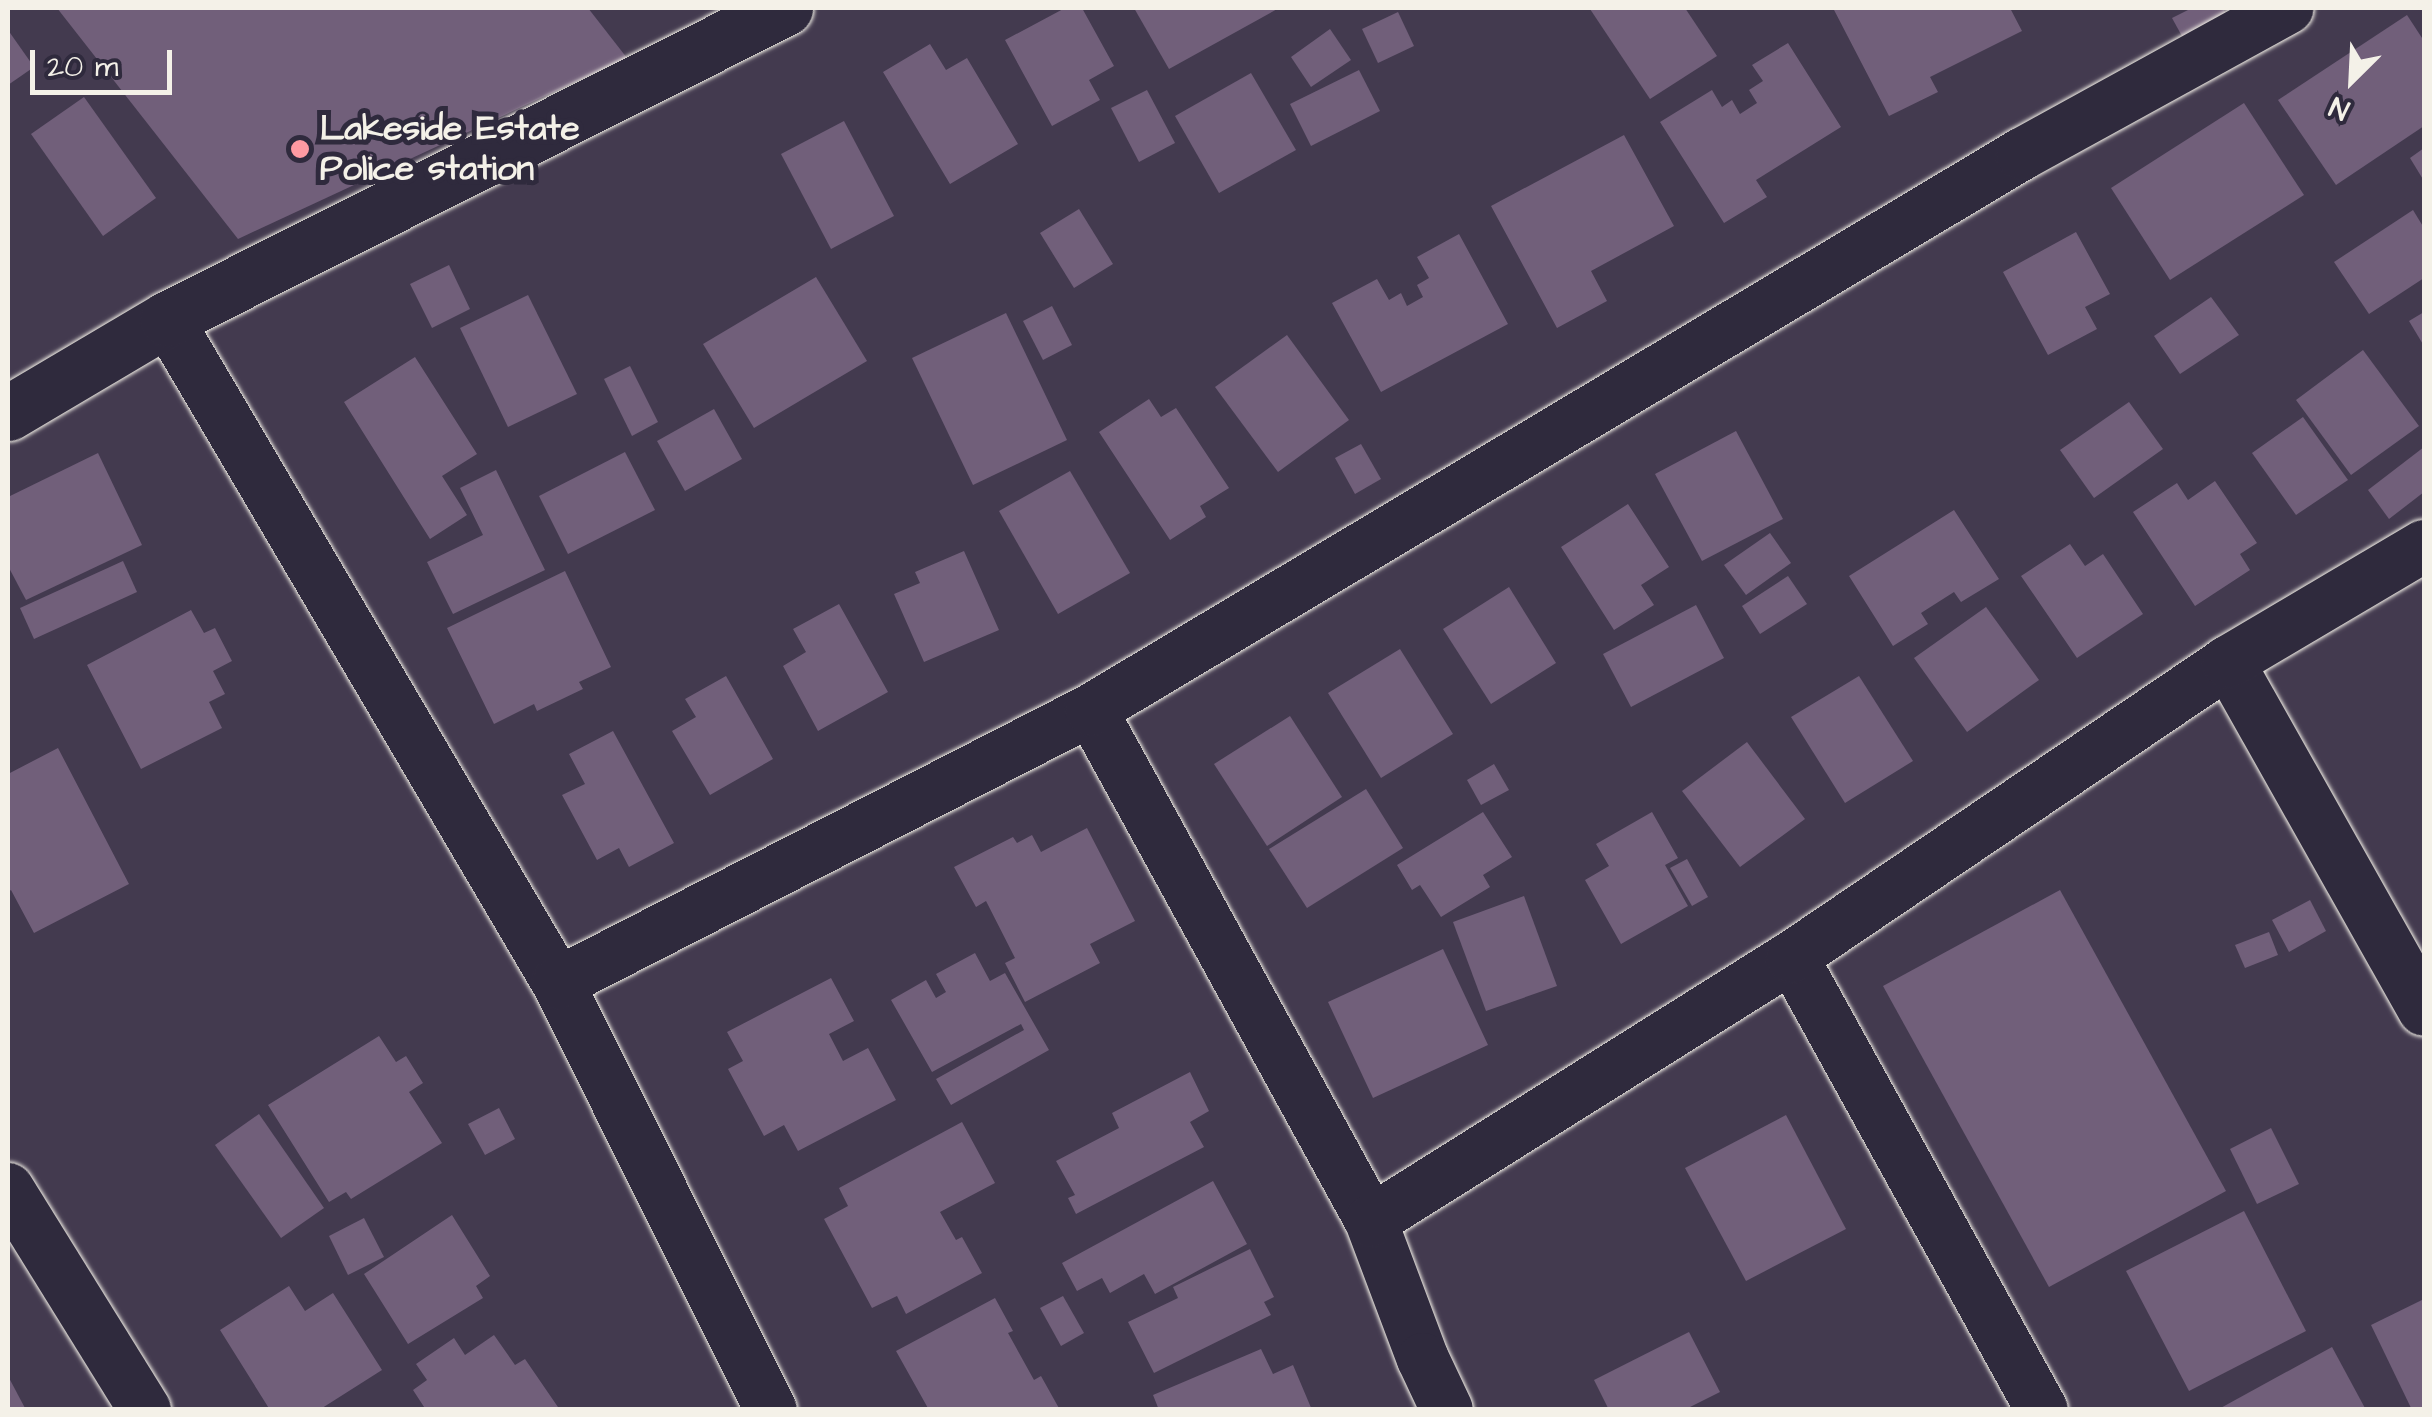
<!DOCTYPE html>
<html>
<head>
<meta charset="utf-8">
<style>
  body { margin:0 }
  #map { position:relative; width:2432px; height:1417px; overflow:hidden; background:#433a4f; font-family:"Architects Daughter",sans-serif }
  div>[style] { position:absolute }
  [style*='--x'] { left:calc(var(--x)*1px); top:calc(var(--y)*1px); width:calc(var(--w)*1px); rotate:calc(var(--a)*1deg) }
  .building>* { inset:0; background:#715f7a }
  .roads { filter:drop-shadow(0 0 2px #f4f1e8) drop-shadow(0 0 2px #f4f1e8) }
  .street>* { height:52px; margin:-26px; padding:0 26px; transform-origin:26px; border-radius:26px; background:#2f2a3d }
  .secondary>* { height:55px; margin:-27.5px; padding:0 27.5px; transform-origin:27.5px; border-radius:27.5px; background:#2f2a3d }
  .dots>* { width:28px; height:28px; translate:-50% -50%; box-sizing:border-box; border:5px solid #2f2a3d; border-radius:50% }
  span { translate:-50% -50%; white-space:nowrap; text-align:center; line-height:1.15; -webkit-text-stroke:10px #2f2a3d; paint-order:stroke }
  .poi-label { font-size:35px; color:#f4f1e8; font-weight:700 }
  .left { translate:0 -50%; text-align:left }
  .frame { position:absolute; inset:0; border:10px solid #f4f1e8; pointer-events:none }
  .north { position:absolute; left:2302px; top:30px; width:100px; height:100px; -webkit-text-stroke:8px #2f2a3d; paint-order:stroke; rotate:204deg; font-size:28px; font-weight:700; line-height:40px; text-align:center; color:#f4f1e8 }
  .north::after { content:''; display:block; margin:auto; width:35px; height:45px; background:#f4f1e8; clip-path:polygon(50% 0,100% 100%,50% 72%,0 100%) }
  .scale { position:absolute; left:30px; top:50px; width:142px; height:45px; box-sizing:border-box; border:5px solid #f4f1e8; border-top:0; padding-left:12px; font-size:30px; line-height:35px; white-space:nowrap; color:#f4f1e8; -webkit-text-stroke:8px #2f2a3d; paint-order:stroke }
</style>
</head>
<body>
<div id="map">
  <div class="building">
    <i style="clip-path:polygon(57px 8px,588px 8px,627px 58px,238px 239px)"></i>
    <i style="clip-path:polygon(1065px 8px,1082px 8px,1114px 66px,1089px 80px,1100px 100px,1052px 126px,1005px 40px)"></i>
    <i style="clip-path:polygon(1134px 8px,1279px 8px,1169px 69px)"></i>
    <i style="clip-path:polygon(1685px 8px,1717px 56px,1650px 99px,1590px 9px)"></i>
    <i style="clip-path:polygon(1833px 8px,2010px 8px,2022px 31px,1930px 77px,1938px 92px,1889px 116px)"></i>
    <i style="clip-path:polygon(2192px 8px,2223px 8px,2226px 14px,2183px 38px,2172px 18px)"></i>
    <i style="clip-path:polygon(1398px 12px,1414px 46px,1378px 63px,1362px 29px)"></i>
    <i style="clip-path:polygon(2407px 15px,2424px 41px,2424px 126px,2336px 185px,2278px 100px)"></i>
    <i style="clip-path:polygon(1330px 29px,1351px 60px,1311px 87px,1291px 57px)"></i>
    <i style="clip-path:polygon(8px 30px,34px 67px,8px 85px)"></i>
    <i style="clip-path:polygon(1788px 43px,1841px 127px,1756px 180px,1767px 197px,1724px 223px,1660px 122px,1712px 90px,1722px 107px,1732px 100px,1740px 114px,1757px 103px,1749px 90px,1763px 81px,1752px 65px)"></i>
    <i style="clip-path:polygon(930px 44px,946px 70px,967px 58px,1018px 144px,950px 184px,883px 72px)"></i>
    <i style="clip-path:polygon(1359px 70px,1380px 111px,1311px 146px,1290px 104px)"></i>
    <i style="clip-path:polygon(1251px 73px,1296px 150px,1219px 193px,1175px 116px)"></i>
    <i style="clip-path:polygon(1147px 90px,1175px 143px,1139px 162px,1111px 108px)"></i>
    <i style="clip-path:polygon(84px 97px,156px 198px,103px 236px,31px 134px)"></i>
    <i style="clip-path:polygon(2244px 103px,2304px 195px,2170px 280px,2111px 188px)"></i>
    <i style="clip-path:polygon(844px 121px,894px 216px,831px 249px,781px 154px)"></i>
    <i style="clip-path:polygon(1624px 135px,1674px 226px,1591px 271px,1607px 301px,1557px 328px,1491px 206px)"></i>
    <i style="clip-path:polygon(2424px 148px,2424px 181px,2410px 158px)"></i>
    <i style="clip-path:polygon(1079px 209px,1113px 264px,1074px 288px,1040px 233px)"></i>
    <i style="clip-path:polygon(2413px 210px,2424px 228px,2424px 278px,2369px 314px,2334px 262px)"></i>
    <i style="clip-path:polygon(2076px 232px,2110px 294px,2085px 307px,2097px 329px,2048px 355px,2003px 272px)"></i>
    <i style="clip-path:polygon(1459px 234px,1508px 324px,1381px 392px,1332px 303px,1377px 279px,1389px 300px,1401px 293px,1407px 306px,1423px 297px,1417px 285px,1429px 278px,1417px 257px)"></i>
    <i style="clip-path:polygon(449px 265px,470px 309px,432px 328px,410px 284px)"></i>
    <i style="clip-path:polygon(816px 277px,867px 361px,754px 428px,703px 344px)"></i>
    <i style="clip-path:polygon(528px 295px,577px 394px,508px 427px,460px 328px)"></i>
    <i style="clip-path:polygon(2211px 297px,2239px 335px,2180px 374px,2154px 336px)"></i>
    <i style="clip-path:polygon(1052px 306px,1072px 345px,1043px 360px,1023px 321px)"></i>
    <i style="clip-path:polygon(2424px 312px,2424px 346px,2409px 321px)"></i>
    <i style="clip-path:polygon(1006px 313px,1067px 440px,973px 485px,912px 358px)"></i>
    <i style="clip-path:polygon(1287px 335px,1349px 420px,1278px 472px,1215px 387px)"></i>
    <i style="clip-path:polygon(2363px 350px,2419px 426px,2351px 475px,2296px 400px)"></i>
    <i style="clip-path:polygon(415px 357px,477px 454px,442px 476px,467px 515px,430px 539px,344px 402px)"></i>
    <i style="clip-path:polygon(630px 366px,658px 422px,632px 436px,604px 379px)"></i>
    <i style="clip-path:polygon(1149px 399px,1161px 417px,1176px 408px,1229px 488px,1200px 506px,1206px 517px,1170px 540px,1099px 432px)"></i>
    <i style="clip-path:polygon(2129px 402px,2163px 449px,2094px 498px,2060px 450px)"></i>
    <i style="clip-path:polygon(714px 409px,742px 459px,685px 491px,657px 441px)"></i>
    <i style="clip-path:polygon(2303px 417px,2348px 480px,2296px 515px,2252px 453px)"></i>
    <i style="clip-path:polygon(1736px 431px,1783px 519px,1702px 561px,1655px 474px)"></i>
    <i style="clip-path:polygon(1361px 444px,1381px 479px,1355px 494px,1335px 458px)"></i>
    <i style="clip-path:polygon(2424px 447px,2424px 492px,2389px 519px,2368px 490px)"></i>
    <i style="clip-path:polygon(625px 452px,655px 510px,568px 554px,539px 496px)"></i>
    <i style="clip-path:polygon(98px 453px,142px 545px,26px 600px,8px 566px,8px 497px)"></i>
    <i style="clip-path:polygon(496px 470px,545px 570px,453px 614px,427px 562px,483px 535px,460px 488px)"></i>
    <i style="clip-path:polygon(1070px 471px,1130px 573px,1058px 614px,999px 511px)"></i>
    <i style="clip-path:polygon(2215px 481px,2257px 543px,2240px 554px,2250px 570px,2195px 606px,2133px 512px,2177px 483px,2188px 500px)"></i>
    <i style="clip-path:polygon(1628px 504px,1669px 567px,1641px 585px,1654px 605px,1614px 630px,1561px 547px)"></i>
    <i style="clip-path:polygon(1954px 510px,1999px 579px,1961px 602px,1954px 592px,1921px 613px,1928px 624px,1893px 646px,1849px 576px)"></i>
    <i style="clip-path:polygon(1770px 533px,1791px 563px,1746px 595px,1724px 565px)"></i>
    <i style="clip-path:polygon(2070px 544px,2085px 566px,2103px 554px,2143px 614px,2077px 658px,2021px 576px)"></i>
    <i style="clip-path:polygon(964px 551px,999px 630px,924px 662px,894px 594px,920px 583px,915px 572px)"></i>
    <i style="clip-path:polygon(123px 561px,137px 592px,34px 639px,20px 608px)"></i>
    <i style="clip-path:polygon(565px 571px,611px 667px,579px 682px,583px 689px,537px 711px,534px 704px,494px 724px,447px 628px)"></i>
    <i style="clip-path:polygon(1788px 576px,1807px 604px,1760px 634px,1742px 606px)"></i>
    <i style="clip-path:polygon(1509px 587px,1556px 663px,1491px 704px,1443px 629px)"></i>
    <i style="clip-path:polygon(839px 604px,888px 692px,818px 731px,783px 666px,806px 652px,793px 629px)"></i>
    <i style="clip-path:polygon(1696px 605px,1724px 658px,1631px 707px,1603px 654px)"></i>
    <i style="clip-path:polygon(1986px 607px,2039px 680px,1967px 732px,1914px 658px)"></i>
    <i style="clip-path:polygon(191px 610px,204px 633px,215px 628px,232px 661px,213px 671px,225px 694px,209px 702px,222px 728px,141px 769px,87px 665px)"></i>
    <i style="clip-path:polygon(1400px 649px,1453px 734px,1381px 778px,1328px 693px)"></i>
    <i style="clip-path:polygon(726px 676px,773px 759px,710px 795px,672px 731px,696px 717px,685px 699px)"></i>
    <i style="clip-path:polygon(1859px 676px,1913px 761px,1845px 803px,1791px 717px)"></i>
    <i style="clip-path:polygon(1290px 716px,1342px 797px,1267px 846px,1214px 764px)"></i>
    <i style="clip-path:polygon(613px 731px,674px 843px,629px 867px,619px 848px,597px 860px,562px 795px,585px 784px,569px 754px)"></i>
    <i style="clip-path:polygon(1747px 742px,1805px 819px,1740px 867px,1682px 791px)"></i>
    <i style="clip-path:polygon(58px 748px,129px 884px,34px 933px,11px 890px,8px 892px,8px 774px)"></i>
    <i style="clip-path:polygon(1494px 764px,1509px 790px,1481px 805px,1467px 780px)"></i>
    <i style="clip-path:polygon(1366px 789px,1403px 848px,1307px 908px,1269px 849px)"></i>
    <i style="clip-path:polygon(1483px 812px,1512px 857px,1483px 875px,1490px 887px,1441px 917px,1420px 885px,1412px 890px,1397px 865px)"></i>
    <i style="clip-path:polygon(1652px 812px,1678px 858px,1665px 865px,1688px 906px,1621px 944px,1585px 880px,1609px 866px,1596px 844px)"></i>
    <i style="clip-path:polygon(1087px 828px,1135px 921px,1090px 944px,1100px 963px,1025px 1002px,1005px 963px,1015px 958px,986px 901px,976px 907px,954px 867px,1013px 837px,1017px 843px,1032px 835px,1041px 852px)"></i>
    <i style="clip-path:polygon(1687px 859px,1708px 897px,1692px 906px,1670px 868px)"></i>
    <i style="clip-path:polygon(2060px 890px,2226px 1191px,2049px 1287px,1883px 986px)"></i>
    <i style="clip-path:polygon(1524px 896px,1557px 986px,1486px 1011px,1453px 922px)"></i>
    <i style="clip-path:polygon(2310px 900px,2326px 931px,2289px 952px,2272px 920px)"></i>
    <i style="clip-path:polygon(2269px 932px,2278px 955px,2245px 968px,2235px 945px)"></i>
    <i style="clip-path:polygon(1443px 949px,1488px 1045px,1373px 1098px,1328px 1002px)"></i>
    <i style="clip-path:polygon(975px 953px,990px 981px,1005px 973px,1049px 1050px,951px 1105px,936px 1079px,1024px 1030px,1021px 1024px,932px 1072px,891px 1000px,926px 980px,936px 998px,946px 992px,936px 974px)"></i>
    <i style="clip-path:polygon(831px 978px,854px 1021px,829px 1034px,843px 1061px,868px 1048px,896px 1100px,798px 1151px,784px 1125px,764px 1136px,728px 1069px,743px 1061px,727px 1032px)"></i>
    <i style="clip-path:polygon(379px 1036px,396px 1062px,406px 1056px,423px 1083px,409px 1092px,442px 1143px,351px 1199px,346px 1192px,329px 1202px,268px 1105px)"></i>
    <i style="clip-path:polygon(1190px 1072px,1209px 1111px,1190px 1122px,1204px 1147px,1076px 1214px,1068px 1198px,1075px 1195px,1056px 1161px,1119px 1128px,1112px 1113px)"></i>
    <i style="clip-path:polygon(499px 1108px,515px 1139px,485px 1155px,468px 1124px)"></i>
    <i style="clip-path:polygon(259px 1114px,324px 1208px,281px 1238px,215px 1145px)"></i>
    <i style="clip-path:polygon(1786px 1115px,1846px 1229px,1746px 1281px,1685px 1168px)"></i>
    <i style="clip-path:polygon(962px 1122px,995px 1183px,940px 1212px,956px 1240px,962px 1237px,982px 1273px,906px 1314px,897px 1296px,872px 1308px,824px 1219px,848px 1206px,839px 1188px)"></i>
    <i style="clip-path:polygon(2271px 1128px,2299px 1184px,2257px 1204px,2230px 1149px)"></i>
    <i style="clip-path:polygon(1213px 1181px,1247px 1244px,1155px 1294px,1144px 1274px,1110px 1293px,1102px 1278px,1077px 1291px,1062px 1263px)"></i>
    <i style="clip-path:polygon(2244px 1211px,2306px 1331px,2189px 1391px,2126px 1271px)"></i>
    <i style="clip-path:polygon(452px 1215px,490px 1276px,476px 1286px,483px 1298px,408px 1344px,364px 1274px)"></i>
    <i style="clip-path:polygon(364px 1218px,384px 1257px,348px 1275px,329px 1236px)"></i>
    <i style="clip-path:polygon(1250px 1249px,1274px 1297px,1264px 1302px,1271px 1315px,1154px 1373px,1128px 1322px,1178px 1298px,1173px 1287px)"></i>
    <i style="clip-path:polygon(289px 1286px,305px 1311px,333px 1293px,382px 1370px,319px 1410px,270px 1410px,220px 1330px)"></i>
    <i style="clip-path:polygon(1063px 1296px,1084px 1333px,1061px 1346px,1040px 1308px)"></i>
    <i style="clip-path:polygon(995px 1298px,1013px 1331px,1008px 1333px,1034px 1380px,1041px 1376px,1060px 1410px,929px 1410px,896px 1351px)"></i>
    <i style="clip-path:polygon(2424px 1299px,2424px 1410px,2412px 1410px,2371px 1325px)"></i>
    <i style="clip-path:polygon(1689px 1332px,1720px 1392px,1684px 1410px,1609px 1410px,1594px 1380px)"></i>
    <i style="clip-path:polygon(494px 1335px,515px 1365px,525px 1359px,560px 1410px,426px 1410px,413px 1390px,427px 1380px,416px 1364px,454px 1338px,465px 1355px)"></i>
    <i style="clip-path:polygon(2332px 1347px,2366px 1410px,2217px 1410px)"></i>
    <i style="clip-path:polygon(1261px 1349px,1273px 1374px,1293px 1365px,1312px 1410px,1159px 1410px,1153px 1395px)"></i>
    <i style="clip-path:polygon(8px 1376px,26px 1410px,8px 1410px)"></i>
  </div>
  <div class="roads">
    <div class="street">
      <i style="--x:167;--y:319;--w:771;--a:59.51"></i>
      <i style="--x:558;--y:983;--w:477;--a:63.5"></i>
      <i style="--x:2228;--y:662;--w:399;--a:60.6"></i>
      <i style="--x:1091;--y:710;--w:583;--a:61.28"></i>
      <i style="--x:1371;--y:1221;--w:147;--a:69.4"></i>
      <i style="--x:1423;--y:1359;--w:56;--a:64.8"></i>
      <i style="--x:1792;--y:957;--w:517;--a:61.11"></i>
      <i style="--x:558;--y:983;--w:599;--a:-27.12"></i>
      <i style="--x:1091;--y:710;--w:1084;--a:-30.85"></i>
      <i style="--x:2022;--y:154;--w:303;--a:-28.8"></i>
      <i style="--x:8;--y:1189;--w:260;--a:58.2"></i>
      <i style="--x:1371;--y:1221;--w:497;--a:-32.1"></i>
      <i style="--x:1792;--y:957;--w:526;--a:-34.08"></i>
      <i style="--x:2228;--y:662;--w:228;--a:-30.6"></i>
    </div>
    <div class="secondary">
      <i style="--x:8;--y:413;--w:185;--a:-30.6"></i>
      <i style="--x:167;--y:319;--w:692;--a:-26.71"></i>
    </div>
  </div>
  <div class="dots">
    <i style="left:300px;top:149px;background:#ff9aa2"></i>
  </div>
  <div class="poi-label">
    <span class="left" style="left:320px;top:149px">Lakeside Estate<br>Police station</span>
  </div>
  <div class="frame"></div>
  <div class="north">N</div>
  <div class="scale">20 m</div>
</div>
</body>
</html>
